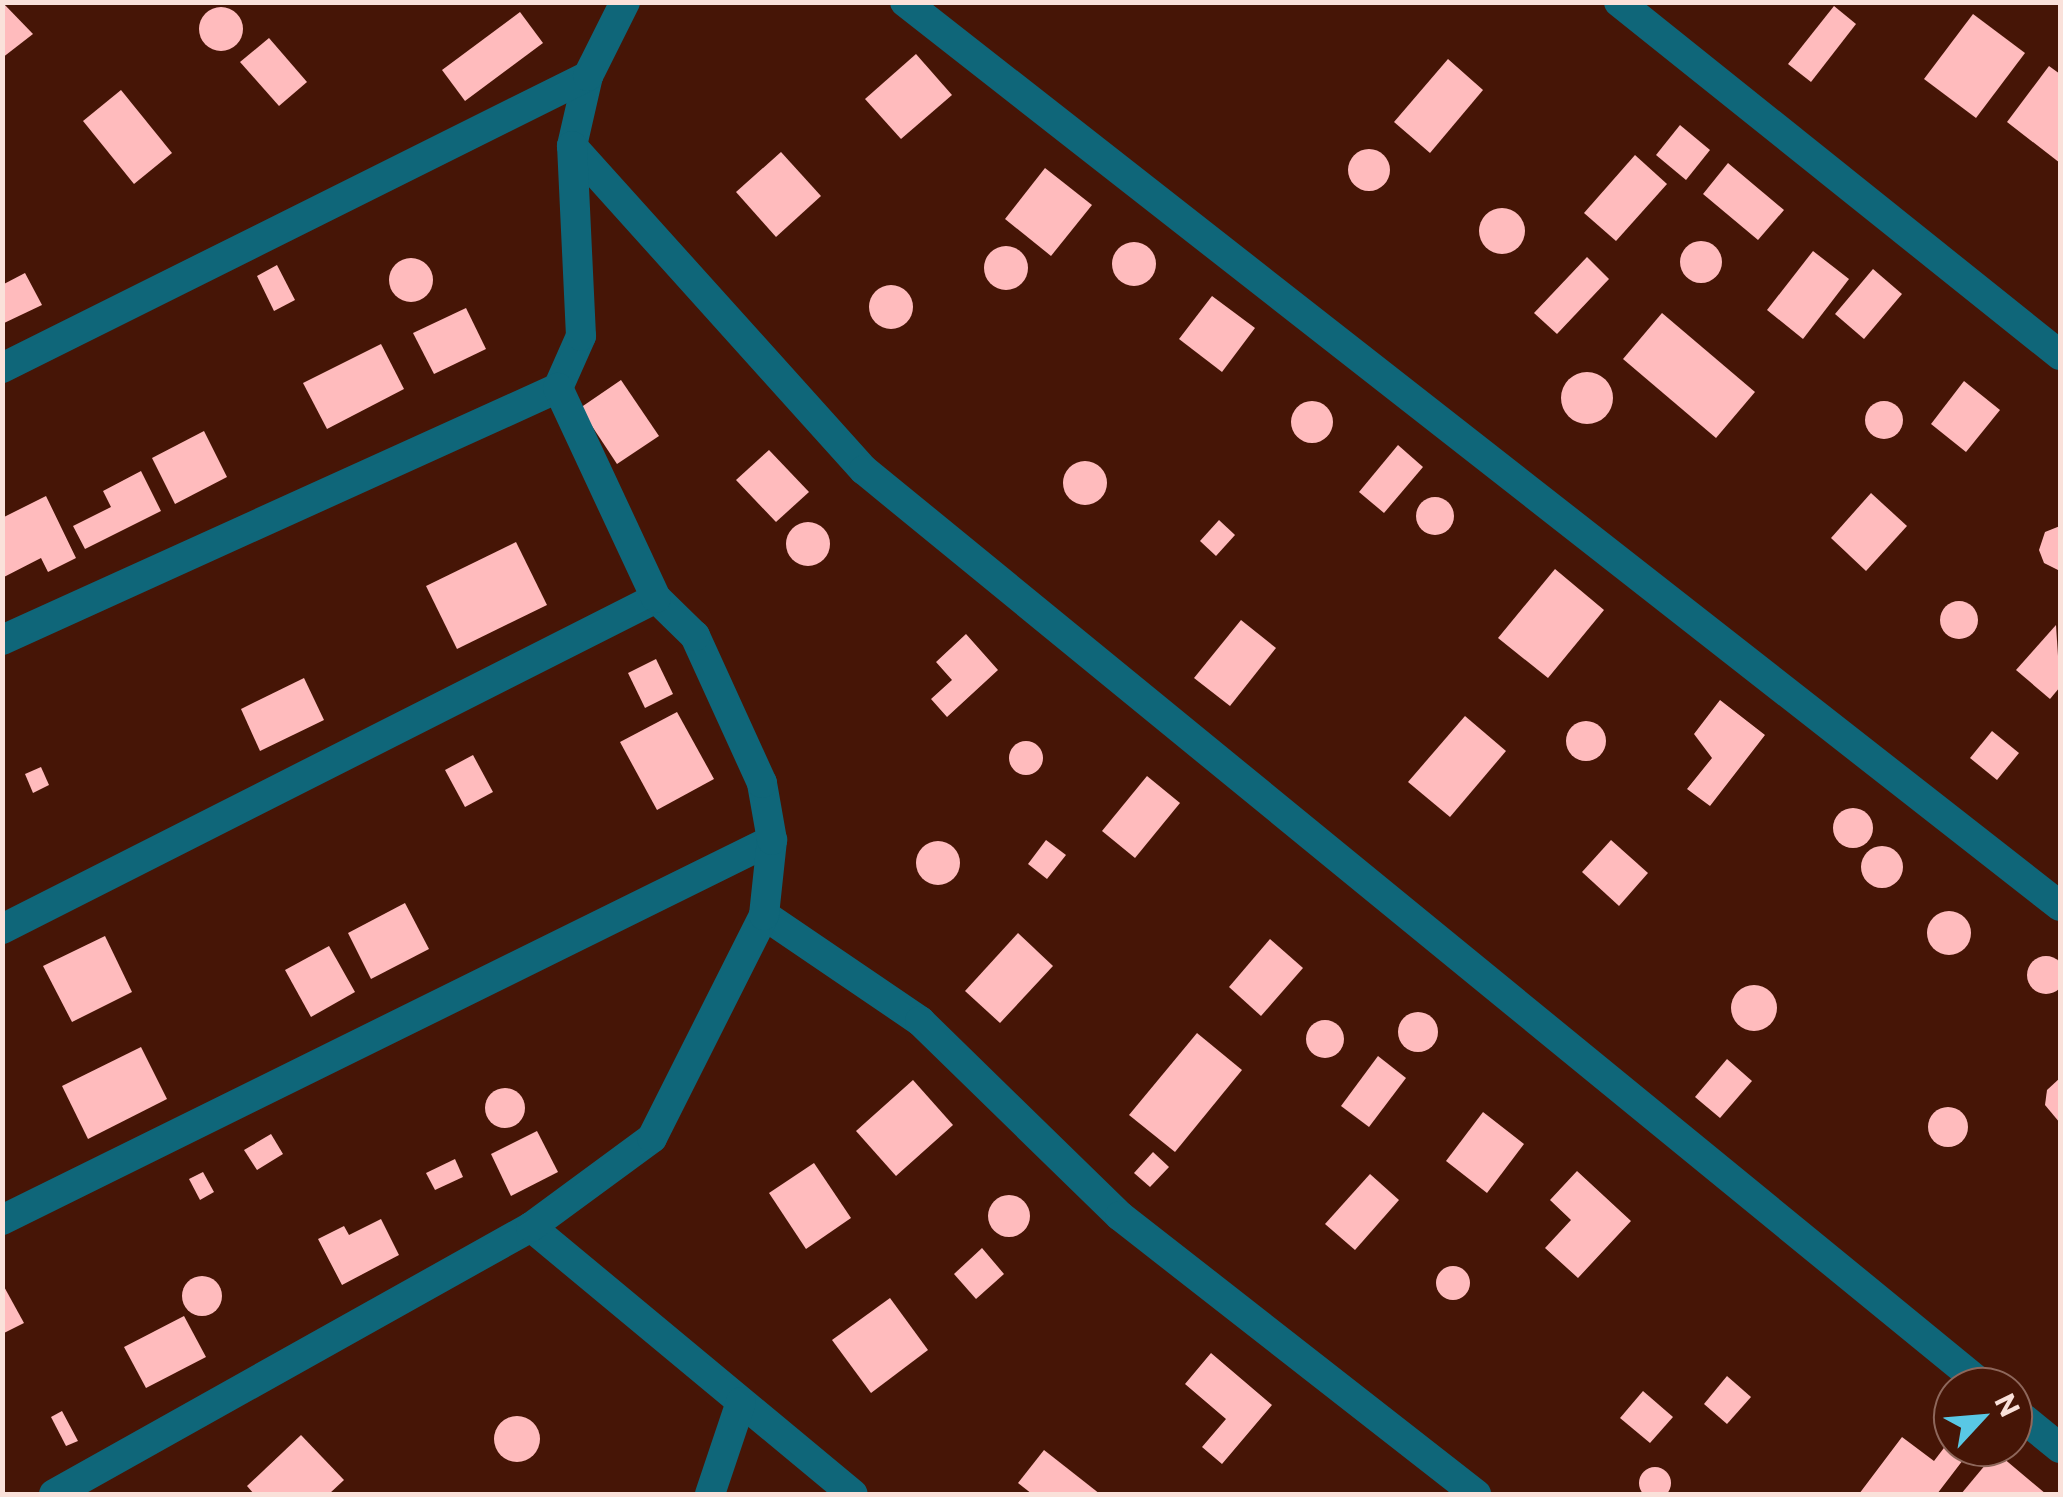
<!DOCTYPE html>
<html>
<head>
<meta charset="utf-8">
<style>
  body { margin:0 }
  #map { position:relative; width:2063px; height:1497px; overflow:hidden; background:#461506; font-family:Commissioner,sans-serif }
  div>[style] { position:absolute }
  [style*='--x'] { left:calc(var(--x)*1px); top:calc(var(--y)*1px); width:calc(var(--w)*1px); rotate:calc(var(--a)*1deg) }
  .building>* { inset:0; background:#ffbbbd }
  .round { border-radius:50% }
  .street>* { height:30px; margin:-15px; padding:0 15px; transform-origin:15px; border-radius:15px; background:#0f6679 }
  span { translate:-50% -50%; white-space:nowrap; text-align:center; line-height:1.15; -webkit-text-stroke:10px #461506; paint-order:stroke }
  .frame { position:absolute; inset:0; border:5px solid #fae1da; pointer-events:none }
  .north { position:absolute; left:1933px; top:1367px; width:100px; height:100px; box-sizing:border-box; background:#461506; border:2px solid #8e675b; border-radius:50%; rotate:64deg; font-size:28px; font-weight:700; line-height:40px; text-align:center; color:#fae1da }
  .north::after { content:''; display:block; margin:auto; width:35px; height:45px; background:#59c8e5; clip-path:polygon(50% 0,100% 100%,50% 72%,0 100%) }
</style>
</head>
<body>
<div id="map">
  <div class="building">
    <i style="clip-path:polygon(2px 2px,33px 34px,2px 58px)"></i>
    <i style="clip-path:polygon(1834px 6px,1856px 24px,1811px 82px,1788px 64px)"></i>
    <i class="round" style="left:199px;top:7px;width:44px;height:44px"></i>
    <i style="clip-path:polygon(520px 12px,543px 43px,465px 101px,442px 70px)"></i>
    <i style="clip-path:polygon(1973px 14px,2025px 53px,1976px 118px,1924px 79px)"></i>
    <i style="clip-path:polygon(269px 38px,307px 82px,279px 106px,240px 62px)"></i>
    <i style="clip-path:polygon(916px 54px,952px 95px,901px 139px,865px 99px)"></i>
    <i style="clip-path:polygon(1448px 59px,1483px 90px,1430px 153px,1394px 122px)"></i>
    <i style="clip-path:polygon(2049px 66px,2060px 74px,2060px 163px,2007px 122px)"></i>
    <i style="clip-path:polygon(121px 90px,172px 153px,134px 184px,83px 121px)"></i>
    <i style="clip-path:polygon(1680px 125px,1710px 150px,1686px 180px,1656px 155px)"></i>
    <i class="round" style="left:1348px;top:149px;width:42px;height:42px"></i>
    <i style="clip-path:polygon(781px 152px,821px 196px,776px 237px,736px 192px)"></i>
    <i style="clip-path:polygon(1635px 155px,1667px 184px,1616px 241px,1584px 213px)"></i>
    <i style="clip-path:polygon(1728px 163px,1784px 210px,1758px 240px,1703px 194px)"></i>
    <i style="clip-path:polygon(1045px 168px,1092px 205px,1051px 256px,1005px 219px)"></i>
    <i class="round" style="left:1479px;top:208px;width:46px;height:46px"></i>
    <i class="round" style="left:1680px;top:241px;width:42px;height:42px"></i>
    <i class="round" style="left:1112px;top:242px;width:44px;height:44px"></i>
    <i class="round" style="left:984px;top:246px;width:44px;height:44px"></i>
    <i style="clip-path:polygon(1813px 251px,1849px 279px,1803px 339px,1767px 310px)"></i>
    <i style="clip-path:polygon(1587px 257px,1609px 279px,1557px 334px,1534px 313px)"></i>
    <i class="round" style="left:389px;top:258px;width:44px;height:44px"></i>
    <i style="clip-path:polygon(277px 265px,295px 300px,274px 311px,257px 276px)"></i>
    <i style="clip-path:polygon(1873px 269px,1902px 294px,1864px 339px,1835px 314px)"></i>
    <i style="clip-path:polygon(25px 273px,42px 305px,2px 324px,2px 285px)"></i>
    <i class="round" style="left:869px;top:285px;width:44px;height:44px"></i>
    <i style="clip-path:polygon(1212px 296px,1255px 328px,1222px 372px,1179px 339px)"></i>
    <i style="clip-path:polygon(466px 308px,486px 349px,434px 374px,413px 333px)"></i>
    <i style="clip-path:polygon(1662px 313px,1755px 392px,1716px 438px,1623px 359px)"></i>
    <i style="clip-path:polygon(381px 344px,404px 389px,327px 429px,303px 383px)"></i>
    <i class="round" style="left:1561px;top:372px;width:52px;height:52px"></i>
    <i style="clip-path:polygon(621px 380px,659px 436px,617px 464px,580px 408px)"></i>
    <i style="clip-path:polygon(1964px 381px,2000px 410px,1966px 452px,1931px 424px)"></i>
    <i class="round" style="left:1291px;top:401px;width:42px;height:42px"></i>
    <i class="round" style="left:1865px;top:401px;width:38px;height:38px"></i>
    <i style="clip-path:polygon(204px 431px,227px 477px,175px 504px,152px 458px)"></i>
    <i style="clip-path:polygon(1398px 445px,1423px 467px,1384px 513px,1359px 492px)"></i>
    <i style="clip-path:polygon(769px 450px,809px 492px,776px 522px,736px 480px)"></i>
    <i class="round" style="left:1063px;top:461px;width:44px;height:44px"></i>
    <i style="clip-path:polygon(141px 471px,161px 511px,85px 549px,73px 526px,111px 507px,103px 491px)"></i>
    <i style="clip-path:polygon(1871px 493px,1907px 526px,1866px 571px,1831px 538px)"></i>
    <i style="clip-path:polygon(46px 496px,76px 558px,48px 572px,41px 558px,2px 578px,2px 518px)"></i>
    <i class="round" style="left:1416px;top:497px;width:38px;height:38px"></i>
    <i style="clip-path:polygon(1219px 520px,1235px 535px,1216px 556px,1200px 541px)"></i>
    <i class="round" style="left:786px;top:522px;width:44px;height:44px"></i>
    <i style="clip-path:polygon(2060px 526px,2060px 570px,2058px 570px,2044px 563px,2039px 550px,2045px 532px)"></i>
    <i style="clip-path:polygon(516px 542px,547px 605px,457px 649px,426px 586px)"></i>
    <i style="clip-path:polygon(1555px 569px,1604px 610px,1548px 678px,1498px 638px)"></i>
    <i class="round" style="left:1940px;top:601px;width:38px;height:38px"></i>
    <i style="clip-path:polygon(1241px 620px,1276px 648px,1230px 706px,1194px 678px)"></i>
    <i style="clip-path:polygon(2056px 625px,2060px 687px,2050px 699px,2016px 670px)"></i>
    <i style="clip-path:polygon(966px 634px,998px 670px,947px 717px,931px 699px,952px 680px,936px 662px)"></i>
    <i style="clip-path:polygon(656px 659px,673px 694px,645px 708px,628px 673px)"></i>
    <i style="clip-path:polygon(304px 678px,324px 720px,260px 751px,241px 709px)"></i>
    <i style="clip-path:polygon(1720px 700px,1765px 735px,1710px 806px,1687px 789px,1712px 758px,1694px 734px)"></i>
    <i style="clip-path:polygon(677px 712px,714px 779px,657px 810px,620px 742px)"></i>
    <i style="clip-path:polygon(1465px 716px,1506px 751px,1450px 817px,1408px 782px)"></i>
    <i class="round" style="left:1566px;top:721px;width:40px;height:40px"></i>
    <i style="clip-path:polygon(1992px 731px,2019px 753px,1997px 780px,1970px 758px)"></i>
    <i class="round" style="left:1009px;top:741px;width:34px;height:34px"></i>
    <i style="clip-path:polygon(473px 755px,493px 792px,465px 807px,445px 770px)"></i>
    <i style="clip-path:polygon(41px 767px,49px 785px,33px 793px,25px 774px)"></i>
    <i style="clip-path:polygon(1147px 776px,1180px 803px,1135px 858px,1102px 831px)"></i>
    <i class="round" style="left:1833px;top:808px;width:40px;height:40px"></i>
    <i style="clip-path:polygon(1046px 840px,1066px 855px,1047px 879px,1028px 864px)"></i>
    <i style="clip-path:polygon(1611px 840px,1648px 873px,1619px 906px,1582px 872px)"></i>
    <i class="round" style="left:916px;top:841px;width:44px;height:44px"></i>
    <i class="round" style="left:1861px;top:846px;width:42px;height:42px"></i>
    <i style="clip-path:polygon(405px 903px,429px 949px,371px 979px,348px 933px)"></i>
    <i class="round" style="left:1927px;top:911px;width:44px;height:44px"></i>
    <i style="clip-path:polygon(1018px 933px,1053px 966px,1000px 1023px,965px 991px)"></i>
    <i style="clip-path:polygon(105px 936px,132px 992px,72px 1022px,43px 966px)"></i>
    <i style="clip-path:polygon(1270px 939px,1303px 968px,1261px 1016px,1229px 987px)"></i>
    <i style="clip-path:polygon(329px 946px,355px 992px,311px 1017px,285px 970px)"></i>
    <i class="round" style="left:2027px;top:956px;width:38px;height:38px"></i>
    <i class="round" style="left:1731px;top:985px;width:46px;height:46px"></i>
    <i class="round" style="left:1398px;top:1012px;width:40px;height:40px"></i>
    <i class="round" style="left:1306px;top:1020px;width:38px;height:38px"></i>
    <i style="clip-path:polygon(1197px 1033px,1242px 1070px,1175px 1152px,1129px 1115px)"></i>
    <i style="clip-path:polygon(141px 1047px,167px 1099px,88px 1139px,62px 1086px)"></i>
    <i style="clip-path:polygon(1378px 1056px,1406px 1078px,1369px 1127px,1341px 1106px)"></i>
    <i style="clip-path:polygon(1727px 1059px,1752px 1081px,1720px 1118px,1695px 1097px)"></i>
    <i style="clip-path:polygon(2060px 1078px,2060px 1123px,2045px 1105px,2047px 1090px)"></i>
    <i style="clip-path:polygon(913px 1080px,953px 1125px,896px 1176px,856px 1131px)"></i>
    <i class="round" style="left:485px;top:1088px;width:40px;height:40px"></i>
    <i class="round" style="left:1928px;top:1107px;width:40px;height:40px"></i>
    <i style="clip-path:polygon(1483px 1112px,1524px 1144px,1487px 1193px,1446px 1161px)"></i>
    <i style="clip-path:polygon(537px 1131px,558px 1172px,511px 1196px,491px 1154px)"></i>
    <i style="clip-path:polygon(271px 1134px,283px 1154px,257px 1170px,244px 1150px)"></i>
    <i style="clip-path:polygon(1153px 1152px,1169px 1167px,1150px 1187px,1134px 1173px)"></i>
    <i style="clip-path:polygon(455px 1159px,463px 1177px,435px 1190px,426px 1173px)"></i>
    <i style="clip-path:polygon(814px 1163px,851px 1218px,806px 1249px,769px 1193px)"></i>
    <i style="clip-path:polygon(1577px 1171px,1631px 1221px,1578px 1278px,1545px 1248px,1571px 1220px,1550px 1200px)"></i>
    <i style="clip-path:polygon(203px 1172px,214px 1192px,200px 1200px,189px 1179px)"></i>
    <i style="clip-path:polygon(1370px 1174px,1399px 1200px,1355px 1250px,1325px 1224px)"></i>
    <i class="round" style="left:988px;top:1195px;width:42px;height:42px"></i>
    <i style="clip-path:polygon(381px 1219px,399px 1255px,342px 1285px,318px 1239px,344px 1226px,349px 1235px)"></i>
    <i style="clip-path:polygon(982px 1248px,1004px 1274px,976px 1299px,954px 1274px)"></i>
    <i class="round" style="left:1436px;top:1266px;width:34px;height:34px"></i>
    <i class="round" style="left:182px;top:1276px;width:40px;height:40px"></i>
    <i style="clip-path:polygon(2px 1283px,24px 1323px,2px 1334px)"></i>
    <i style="clip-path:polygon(890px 1298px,928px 1350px,871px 1393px,832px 1340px)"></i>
    <i style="clip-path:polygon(184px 1316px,206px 1357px,146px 1388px,124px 1347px)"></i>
    <i style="clip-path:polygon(1211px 1353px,1272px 1405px,1222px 1464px,1202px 1447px,1226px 1419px,1185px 1384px)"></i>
    <i style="clip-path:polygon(1727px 1376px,1751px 1397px,1727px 1424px,1704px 1404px)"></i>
    <i style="clip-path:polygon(1643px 1391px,1673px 1417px,1650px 1443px,1620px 1418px)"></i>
    <i style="clip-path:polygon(62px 1411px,78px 1441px,66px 1446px,51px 1417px)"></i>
    <i class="round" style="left:494px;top:1416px;width:46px;height:46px"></i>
    <i style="clip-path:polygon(301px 1435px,344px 1480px,329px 1494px,254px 1494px,247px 1486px)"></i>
    <i style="clip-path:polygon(1953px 1436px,1953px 1447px,1973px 1447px,1937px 1494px,1859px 1494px,1902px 1437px,1934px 1461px)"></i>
    <i style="clip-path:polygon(1044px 1450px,1100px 1494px,1032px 1494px,1018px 1483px)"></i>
    <i style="clip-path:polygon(1996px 1452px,2046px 1494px,1961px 1494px)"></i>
    <i class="round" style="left:1639px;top:1467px;width:32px;height:32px"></i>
  </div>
  <div class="street">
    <i style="--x:905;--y:2;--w:1467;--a:38.05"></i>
    <i style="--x:1619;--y:2;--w:565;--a:38.68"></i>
    <i style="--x:588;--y:76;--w:72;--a:102.9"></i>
    <i style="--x:572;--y:146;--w:436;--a:48"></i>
    <i style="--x:864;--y:470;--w:1448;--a:39.28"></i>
    <i style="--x:2;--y:368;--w:655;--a:-26.49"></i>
    <i style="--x:588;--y:76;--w:83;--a:-63.4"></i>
    <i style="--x:2;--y:640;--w:610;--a:-24.38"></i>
    <i style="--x:558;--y:388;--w:57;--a:-66.1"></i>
    <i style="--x:581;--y:336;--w:190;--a:-92.7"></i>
    <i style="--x:764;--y:915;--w:189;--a:34.2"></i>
    <i style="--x:920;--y:1021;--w:279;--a:44.3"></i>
    <i style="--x:1120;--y:1216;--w:452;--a:38"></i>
    <i style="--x:2;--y:929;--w:733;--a:-26.84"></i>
    <i style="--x:2;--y:1220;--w:859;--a:-26.27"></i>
    <i style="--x:531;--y:1227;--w:418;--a:39.7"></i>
    <i style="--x:2013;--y:1410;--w:60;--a:39"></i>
    <i style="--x:54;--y:1494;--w:547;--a:-29.24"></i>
    <i style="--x:531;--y:1227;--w:150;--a:-36.3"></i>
    <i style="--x:652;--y:1138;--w:250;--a:-63.3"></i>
    <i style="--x:764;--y:915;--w:75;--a:-83.9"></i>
    <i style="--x:772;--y:840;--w:58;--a:-100"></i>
    <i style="--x:762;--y:783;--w:162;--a:-114.5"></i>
    <i style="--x:695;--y:636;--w:54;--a:-135.7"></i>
    <i style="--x:656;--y:598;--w:232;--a:-115"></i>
    <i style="--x:710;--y:1494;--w:97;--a:-71.4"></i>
  </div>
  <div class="frame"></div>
  <div class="north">N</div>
</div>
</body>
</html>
